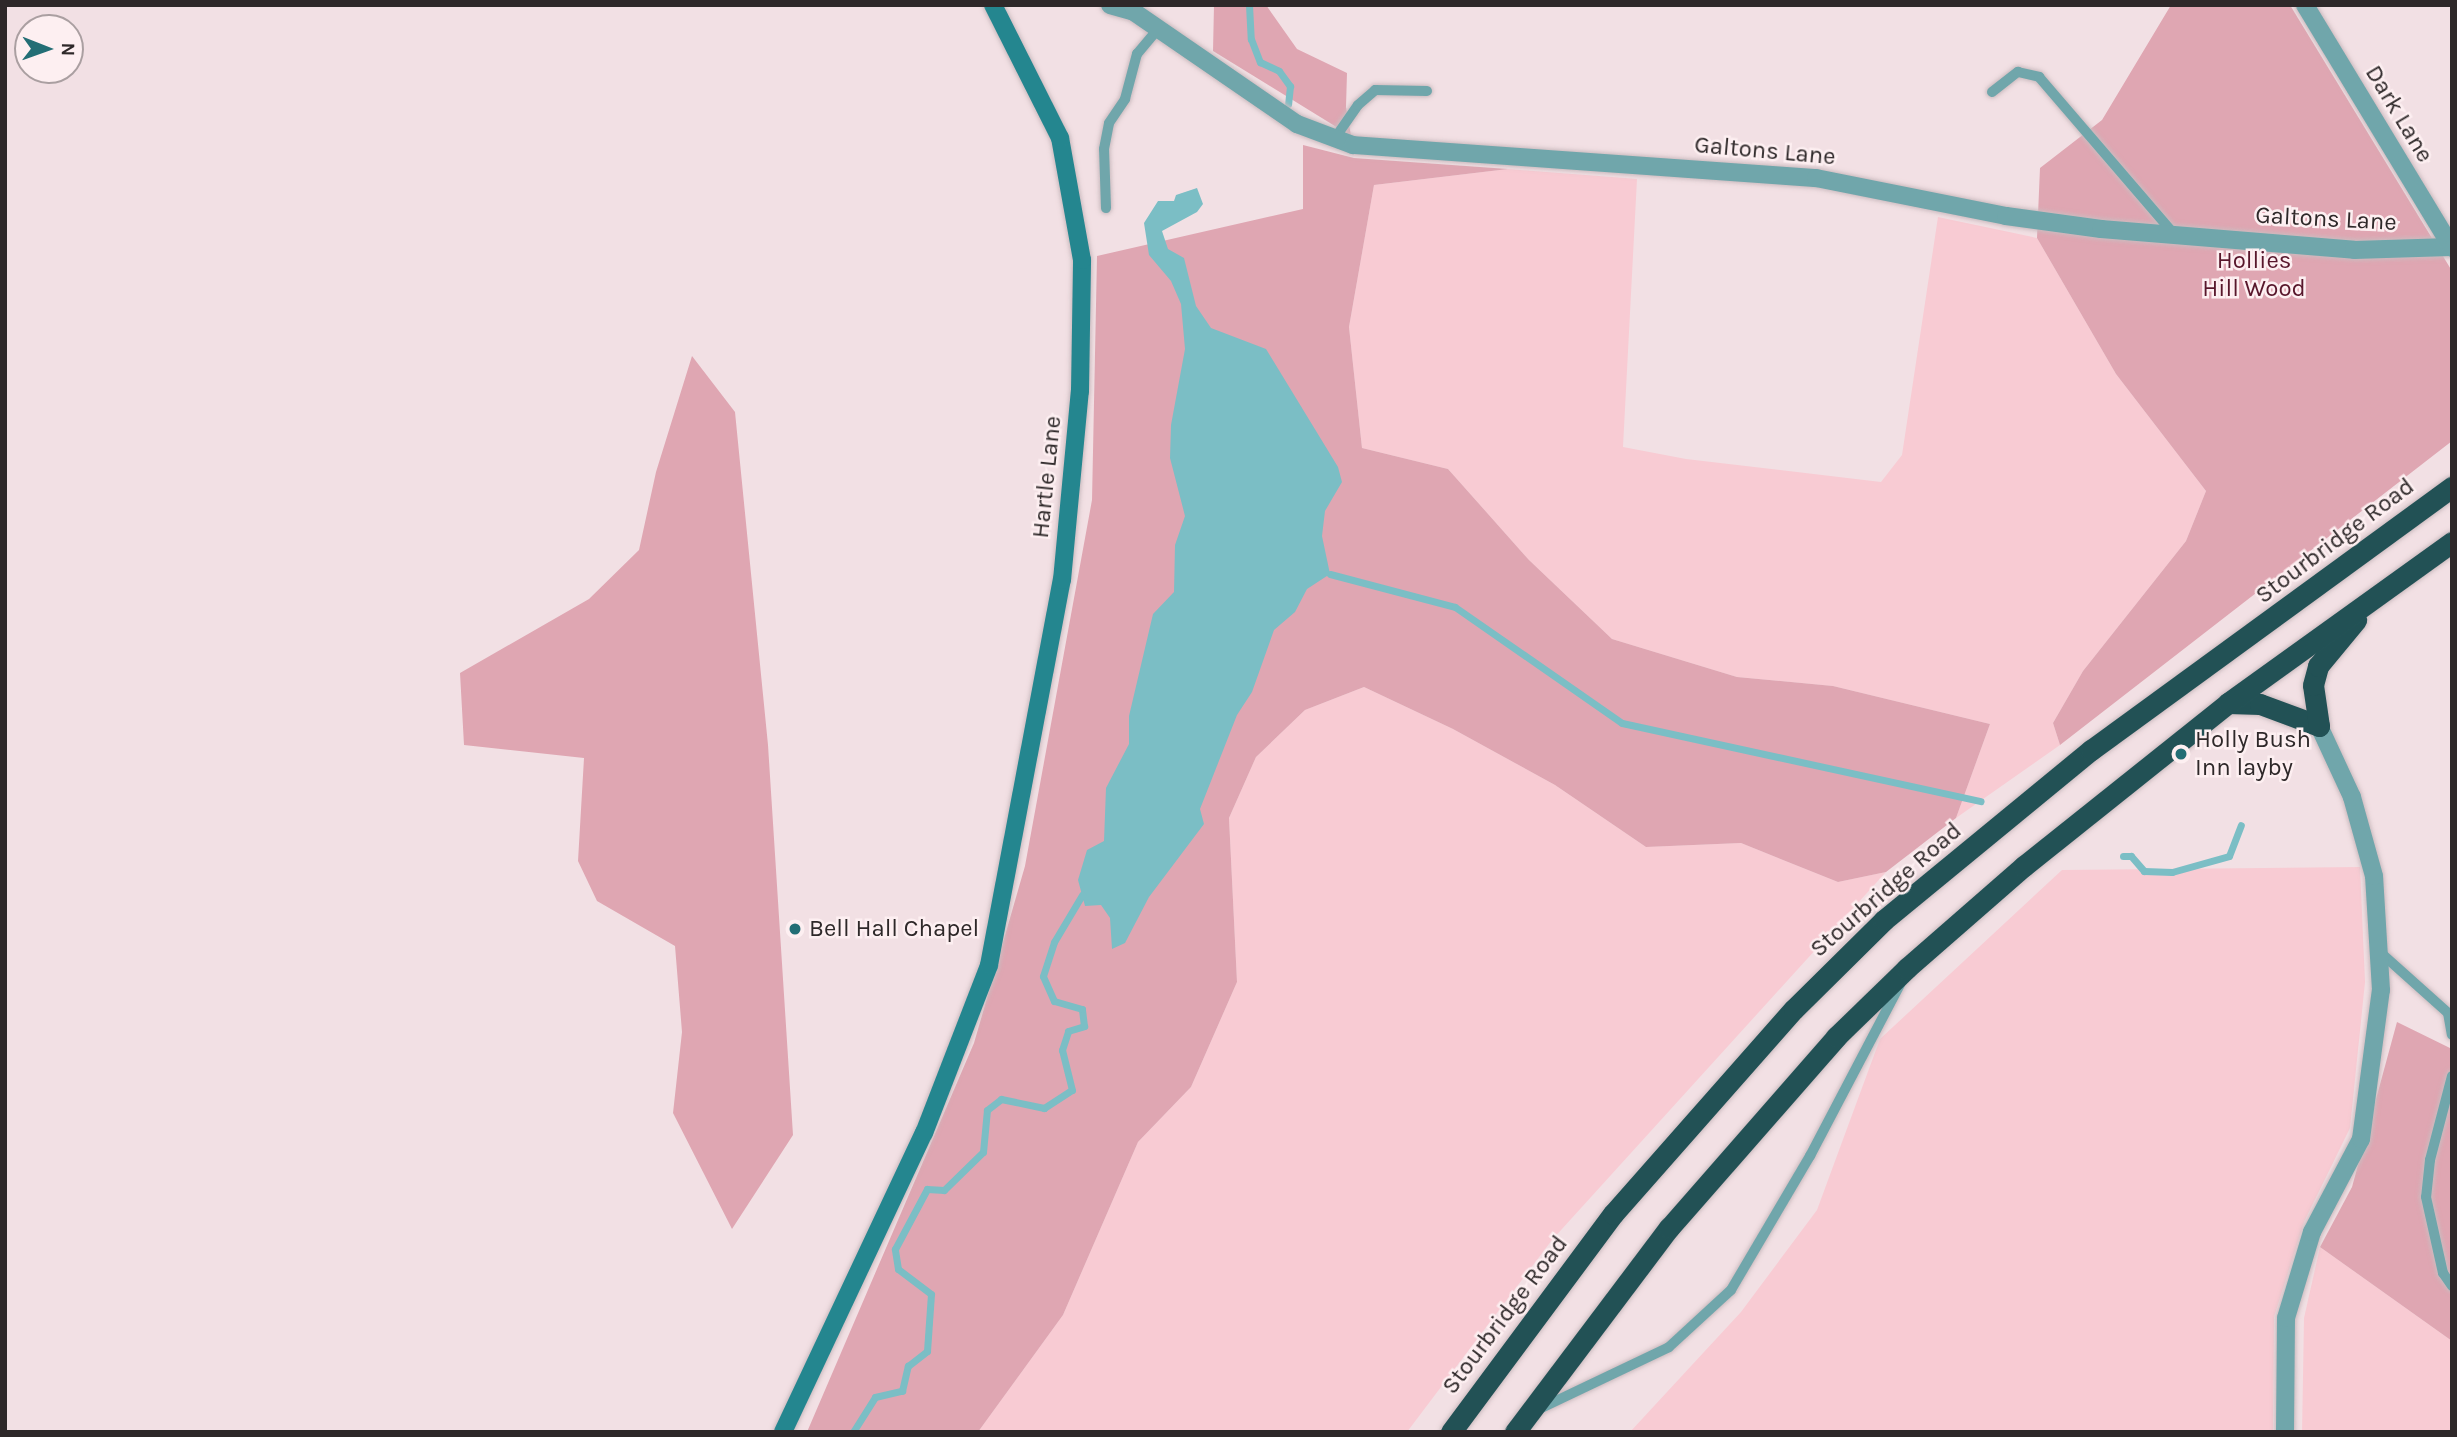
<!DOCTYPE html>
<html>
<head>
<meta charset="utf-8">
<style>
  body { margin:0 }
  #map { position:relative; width:2457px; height:1437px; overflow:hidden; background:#f2e0e4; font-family:Karla,sans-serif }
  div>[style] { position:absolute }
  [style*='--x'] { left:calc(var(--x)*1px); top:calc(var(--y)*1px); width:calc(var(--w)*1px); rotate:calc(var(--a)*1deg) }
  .green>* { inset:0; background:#f8cbd3 }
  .forest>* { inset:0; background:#dfa6b2 }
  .water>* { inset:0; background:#7bbec5 }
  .stream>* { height:7px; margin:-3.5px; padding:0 3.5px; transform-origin:3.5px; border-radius:3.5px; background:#7bbec5 }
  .roads { filter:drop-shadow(0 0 2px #cbbbbf) drop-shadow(0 0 2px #cbbbbf) }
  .lane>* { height:10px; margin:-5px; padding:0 5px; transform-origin:5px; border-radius:5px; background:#70a6ab }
  .street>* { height:18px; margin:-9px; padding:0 9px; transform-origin:9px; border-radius:9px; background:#70a6ab }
  .secondary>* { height:18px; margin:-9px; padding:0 9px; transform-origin:9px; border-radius:9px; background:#24868f }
  .highway>* { height:21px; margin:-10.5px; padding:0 10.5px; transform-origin:10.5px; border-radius:10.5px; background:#225155 }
  .dots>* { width:19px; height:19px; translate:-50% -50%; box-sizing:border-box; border:4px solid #fdeff1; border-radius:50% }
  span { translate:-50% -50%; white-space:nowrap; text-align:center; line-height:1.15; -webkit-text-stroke:5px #fdeff1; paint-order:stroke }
  .street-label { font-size:24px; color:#2e2829 }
  .park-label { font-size:24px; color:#58162b }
  .poi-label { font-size:24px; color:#2e2829 }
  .left { translate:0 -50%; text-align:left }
  .frame { position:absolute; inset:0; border:7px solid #2e2829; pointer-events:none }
  .north { position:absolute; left:14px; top:14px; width:70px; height:70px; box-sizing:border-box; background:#fdeff1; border:2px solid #aa9fa1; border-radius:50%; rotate:91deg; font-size:19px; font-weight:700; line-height:28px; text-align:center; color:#2e2829 }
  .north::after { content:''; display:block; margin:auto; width:24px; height:32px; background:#236e75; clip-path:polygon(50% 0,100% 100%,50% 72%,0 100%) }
</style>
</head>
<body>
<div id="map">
  <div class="green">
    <i style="clip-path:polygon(1508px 169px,1637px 179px,1623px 447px,1686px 459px,1881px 482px,1902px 455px,1938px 217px,2037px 238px,2116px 374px,2206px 491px,2186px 541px,2083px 671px,2053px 723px,2060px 745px,1956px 818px,1990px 724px,1833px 686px,1737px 677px,1612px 639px,1529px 560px,1448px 469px,1362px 448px,1349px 327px,1374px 185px)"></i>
    <i style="clip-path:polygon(1364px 687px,1453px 729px,1555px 785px,1646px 847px,1741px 843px,1838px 882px,1886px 872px,1552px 1240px,1407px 1432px,978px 1432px,1063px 1315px,1138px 1142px,1191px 1087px,1237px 982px,1229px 818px,1256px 757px,1305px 710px)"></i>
    <i style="clip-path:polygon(2360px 867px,2365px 982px,2350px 1128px,2304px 1222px,2274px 1317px,2273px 1432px,1630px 1432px,1741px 1312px,1817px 1210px,1880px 1039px,2062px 870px)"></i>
    <i style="clip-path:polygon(2320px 1247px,2452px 1341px,2452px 1432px,2302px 1432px,2304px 1318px)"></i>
  </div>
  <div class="forest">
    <i style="clip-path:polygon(1214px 5px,1266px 5px,1297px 49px,1347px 73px,1346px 107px,1351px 136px,1213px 51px)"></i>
    <i style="clip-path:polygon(2171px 5px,2290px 5px,2452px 271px,2452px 441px,2060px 745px,2053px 723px,2083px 671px,2186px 541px,2206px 491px,2116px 374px,2037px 238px,2040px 168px,2102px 120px)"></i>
    <i style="clip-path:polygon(1303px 145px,1354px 158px,1508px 169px,1374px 185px,1349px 327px,1362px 448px,1448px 469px,1529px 560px,1612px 639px,1737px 677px,1833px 686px,1990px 724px,1956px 818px,1886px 872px,1838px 882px,1741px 843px,1646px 847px,1555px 785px,1453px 729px,1364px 687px,1305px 710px,1256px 757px,1229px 818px,1237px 982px,1191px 1087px,1138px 1142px,1063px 1315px,978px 1432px,807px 1432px,974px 1043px,1025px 866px,1092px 500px,1097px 256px,1303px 209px)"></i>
    <i style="clip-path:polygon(692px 356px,735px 412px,768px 745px,793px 1135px,732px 1229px,673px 1113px,682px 1032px,675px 946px,597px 901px,578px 861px,584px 758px,464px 745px,460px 673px,589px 599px,639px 550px,656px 472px)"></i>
    <i style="clip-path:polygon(2397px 1022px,2452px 1049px,2452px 1341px,2320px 1247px,2352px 1187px)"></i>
  </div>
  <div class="water">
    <i style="clip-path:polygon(1197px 188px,1203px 204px,1197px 212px,1162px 231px,1168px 249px,1184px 258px,1196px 306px,1211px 328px,1266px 349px,1338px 467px,1342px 482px,1325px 511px,1322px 536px,1330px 574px,1307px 589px,1295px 612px,1274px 630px,1252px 692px,1237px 715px,1200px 809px,1204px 824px,1149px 897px,1125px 943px,1112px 949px,1110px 918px,1101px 905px,1085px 906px,1078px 880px,1087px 850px,1104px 841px,1106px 788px,1129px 744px,1129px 716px,1153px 614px,1174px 592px,1175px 545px,1185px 516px,1170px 458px,1171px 425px,1185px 349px,1181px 304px,1171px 281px,1149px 255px,1144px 223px,1158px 201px,1174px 201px,1176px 195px)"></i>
  </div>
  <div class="stream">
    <i style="--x:1249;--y:5;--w:34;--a:87"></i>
    <i style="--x:1251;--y:39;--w:25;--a:69"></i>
    <i style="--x:1260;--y:62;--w:21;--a:25"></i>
    <i style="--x:1279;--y:71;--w:19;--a:54"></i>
    <i style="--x:1290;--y:86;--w:18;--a:96"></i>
    <i style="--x:1330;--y:574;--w:129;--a:14.8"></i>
    <i style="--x:1455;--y:607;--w:203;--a:34.8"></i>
    <i style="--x:1622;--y:723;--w:367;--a:12.3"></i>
    <i style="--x:2123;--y:856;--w:8;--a:0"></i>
    <i style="--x:2131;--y:856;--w:20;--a:49"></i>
    <i style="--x:2144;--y:871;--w:28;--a:2"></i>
    <i style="--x:2172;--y:872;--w:59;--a:-15.7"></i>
    <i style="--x:2229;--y:856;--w:33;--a:-69"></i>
    <i style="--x:853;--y:1432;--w:41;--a:-57.8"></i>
    <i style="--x:875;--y:1397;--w:28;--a:-13"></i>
    <i style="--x:902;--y:1391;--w:26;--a:-77"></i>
    <i style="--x:908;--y:1366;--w:24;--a:-38"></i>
    <i style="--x:927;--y:1351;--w:57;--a:-86"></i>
    <i style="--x:931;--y:1294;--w:41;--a:-142.9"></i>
    <i style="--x:898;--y:1269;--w:20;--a:-99"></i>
    <i style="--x:895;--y:1249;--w:68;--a:-61.9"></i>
    <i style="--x:927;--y:1189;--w:17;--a:3"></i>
    <i style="--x:944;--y:1190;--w:54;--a:-44.3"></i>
    <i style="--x:983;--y:1152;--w:42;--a:-84.6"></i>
    <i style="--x:987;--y:1110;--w:18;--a:-38"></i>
    <i style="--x:1001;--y:1099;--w:44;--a:11.8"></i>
    <i style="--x:1044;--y:1108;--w:33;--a:-33"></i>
    <i style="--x:1072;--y:1090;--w:41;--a:-104"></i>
    <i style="--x:1062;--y:1050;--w:20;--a:-72"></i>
    <i style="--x:1068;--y:1031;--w:17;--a:-17"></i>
    <i style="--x:1084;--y:1026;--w:17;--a:-97"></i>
    <i style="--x:1082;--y:1009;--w:29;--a:-164"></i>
    <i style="--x:1054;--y:1001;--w:27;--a:-114"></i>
    <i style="--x:1043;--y:976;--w:36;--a:-72"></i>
    <i style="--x:1054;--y:942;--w:55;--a:-59.2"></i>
  </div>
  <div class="roads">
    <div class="lane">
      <i style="--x:1992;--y:92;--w:33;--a:-38"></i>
      <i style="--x:2018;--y:72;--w:22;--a:13"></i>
      <i style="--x:2039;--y:77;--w:206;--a:49.3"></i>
      <i style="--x:1335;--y:138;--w:40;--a:-55.1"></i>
      <i style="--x:1358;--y:105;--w:23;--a:-41"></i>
      <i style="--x:1375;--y:90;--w:52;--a:1.1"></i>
      <i style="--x:1106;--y:208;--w:59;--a:-91.9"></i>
      <i style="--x:1104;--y:149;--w:26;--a:-79"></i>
      <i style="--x:1109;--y:123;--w:29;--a:-56"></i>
      <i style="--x:1125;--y:99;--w:47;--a:-75.1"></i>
      <i style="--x:1137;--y:54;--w:33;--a:-50"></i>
      <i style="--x:2381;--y:953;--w:90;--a:41.8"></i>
      <i style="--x:2448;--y:1013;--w:22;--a:80"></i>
      <i style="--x:2452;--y:1076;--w:87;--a:104.7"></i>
      <i style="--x:2430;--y:1160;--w:37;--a:96"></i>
      <i style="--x:2426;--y:1197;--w:78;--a:77.4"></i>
      <i style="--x:2443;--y:1273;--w:16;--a:55"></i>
      <i style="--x:1537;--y:1410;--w:146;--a:-25.5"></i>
      <i style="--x:1669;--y:1347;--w:84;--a:-42.6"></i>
      <i style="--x:1731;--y:1290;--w:156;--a:-59.5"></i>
      <i style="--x:1810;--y:1156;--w:198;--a:-62.3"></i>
    </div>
    <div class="street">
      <i style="--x:1110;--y:5;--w:25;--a:16"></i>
      <i style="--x:1134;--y:12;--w:198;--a:34.5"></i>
      <i style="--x:1297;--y:124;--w:60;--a:20.6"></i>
      <i style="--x:1353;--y:145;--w:464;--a:4.1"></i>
      <i style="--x:1816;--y:178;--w:194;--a:11.3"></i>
      <i style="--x:2006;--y:216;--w:96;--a:7.8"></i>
      <i style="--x:2101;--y:229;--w:254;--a:4.7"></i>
      <i style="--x:2354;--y:250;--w:96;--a:-1.8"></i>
      <i style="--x:2305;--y:5;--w:284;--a:58.8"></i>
      <i style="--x:2285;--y:1432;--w:114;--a:-89.5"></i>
      <i style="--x:2286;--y:1318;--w:90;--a:-73.2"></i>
      <i style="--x:2312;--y:1232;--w:105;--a:-62.2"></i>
      <i style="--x:2361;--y:1139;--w:150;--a:-82.4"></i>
      <i style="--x:2381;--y:990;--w:114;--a:-93.5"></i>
      <i style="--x:2374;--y:876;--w:82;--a:-105.6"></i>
      <i style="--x:2352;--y:797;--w:78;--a:-114.9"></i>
    </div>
    <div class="secondary">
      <i style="--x:783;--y:1432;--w:331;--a:-64.8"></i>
      <i style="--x:924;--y:1133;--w:180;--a:-68.8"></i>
      <i style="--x:989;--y:965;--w:392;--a:-79.3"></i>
      <i style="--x:1062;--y:580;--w:190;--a:-84.6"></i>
      <i style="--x:1080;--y:391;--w:131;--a:-89.1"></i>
      <i style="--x:1082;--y:260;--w:124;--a:-100.2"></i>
      <i style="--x:1060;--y:138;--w:149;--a:-116.7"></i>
    </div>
    <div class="highway">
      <i style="--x:2228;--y:703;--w:32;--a:2"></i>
      <i style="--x:2260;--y:704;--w:63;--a:20.4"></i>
      <i style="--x:2319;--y:726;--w:41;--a:-98.3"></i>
      <i style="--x:2313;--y:685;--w:20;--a:-75"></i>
      <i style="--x:2318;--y:666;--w:60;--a:-50.4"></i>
      <i style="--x:1451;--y:1432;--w:272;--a:-53.4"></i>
      <i style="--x:1613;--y:1214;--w:273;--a:-48.6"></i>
      <i style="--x:1794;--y:1009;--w:127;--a:-44.7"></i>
      <i style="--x:1884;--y:920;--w:268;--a:-39.4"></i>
      <i style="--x:2091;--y:750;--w:447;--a:-36.1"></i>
      <i style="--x:1515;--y:1432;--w:256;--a:-53"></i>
      <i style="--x:1669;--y:1228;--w:254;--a:-48.8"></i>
      <i style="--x:1836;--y:1037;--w:99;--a:-44.2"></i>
      <i style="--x:1907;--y:968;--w:155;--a:-41.1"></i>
      <i style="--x:2024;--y:866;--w:261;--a:-38.6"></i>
      <i style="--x:2228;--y:703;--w:276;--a:-35.7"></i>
    </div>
  </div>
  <div class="dots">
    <i style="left:2181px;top:754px;background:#236e75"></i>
    <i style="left:795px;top:929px;background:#236e75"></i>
  </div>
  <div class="street-label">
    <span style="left:2399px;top:114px;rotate:59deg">Dark Lane</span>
    <span style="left:1765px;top:151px;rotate:5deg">Galtons Lane</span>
    <span style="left:2326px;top:219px;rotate:3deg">Galtons Lane</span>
    <span style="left:1047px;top:477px;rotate:-84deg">Hartle Lane</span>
    <span style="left:2335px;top:541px;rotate:-37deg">Stourbridge Road</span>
    <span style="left:1886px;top:890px;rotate:-41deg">Stourbridge Road</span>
    <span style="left:1505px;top:1315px;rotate:-53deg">Stourbridge Road</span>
  </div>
  <div class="park-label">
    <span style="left:2254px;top:275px">Hollies<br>Hill Wood</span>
  </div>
  <div class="poi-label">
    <span class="left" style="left:2195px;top:754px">Holly Bush<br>Inn layby</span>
    <span class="left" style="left:809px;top:929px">Bell Hall Chapel</span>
  </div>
  <div class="frame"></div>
  <div class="north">N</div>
</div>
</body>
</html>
